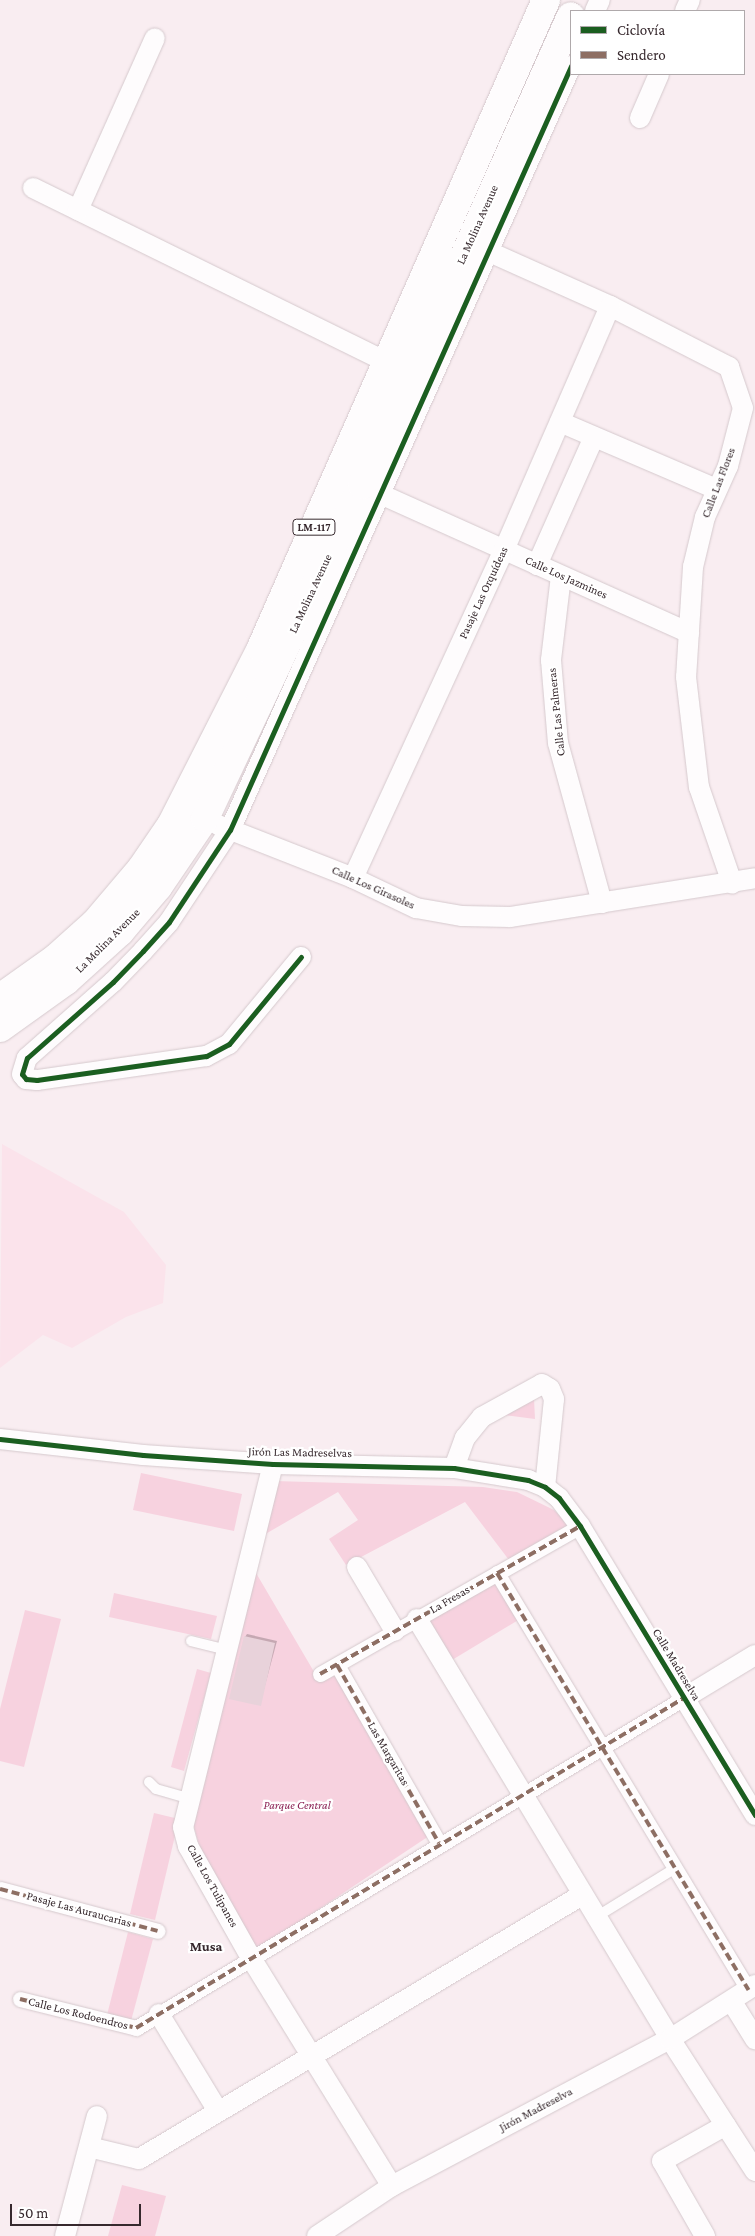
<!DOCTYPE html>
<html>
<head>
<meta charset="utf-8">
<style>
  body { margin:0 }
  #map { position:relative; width:755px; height:2236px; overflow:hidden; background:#f9edf1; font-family:"Crimson Pro",serif }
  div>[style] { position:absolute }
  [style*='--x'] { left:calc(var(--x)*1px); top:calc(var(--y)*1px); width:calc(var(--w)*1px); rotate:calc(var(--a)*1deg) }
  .built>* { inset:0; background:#fbe3eb }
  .green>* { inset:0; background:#f7d2df }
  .shadow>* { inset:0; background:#0003 }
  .building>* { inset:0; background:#e8d2da }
  .roads { filter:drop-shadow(0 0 1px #d5c9cd) drop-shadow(0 0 1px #d5c9cd) }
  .service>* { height:10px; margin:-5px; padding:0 5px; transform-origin:5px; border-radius:5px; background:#fefcfd }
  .pedestrian>* { height:15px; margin:-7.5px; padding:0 7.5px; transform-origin:7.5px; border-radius:7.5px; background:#fefcfd }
  .minor>* { height:20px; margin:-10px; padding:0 10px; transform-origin:10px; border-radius:10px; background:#fefcfd }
  .primary>* { height:28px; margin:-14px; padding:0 14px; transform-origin:14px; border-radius:14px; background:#fefcfd }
  .quiet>* { height:4px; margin-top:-2px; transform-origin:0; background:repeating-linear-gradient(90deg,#8d6e63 0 8px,transparent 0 12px) }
  .cycleway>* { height:5px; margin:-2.5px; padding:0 2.5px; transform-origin:2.5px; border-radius:2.5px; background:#1b5e20 }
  span { translate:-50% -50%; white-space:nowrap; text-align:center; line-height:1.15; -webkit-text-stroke:4.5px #fff; paint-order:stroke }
  .shield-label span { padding:1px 4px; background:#fff; border:1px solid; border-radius:4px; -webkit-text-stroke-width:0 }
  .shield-label { font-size:11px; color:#36282d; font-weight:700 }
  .street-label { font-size:12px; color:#36282d }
  .park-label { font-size:12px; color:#8c2456; font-style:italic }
  .neighbourhood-label { font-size:14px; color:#36282d; font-weight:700 }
  .legend { position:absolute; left:570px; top:10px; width:175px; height:65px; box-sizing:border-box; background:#fff; border:1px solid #afa9ab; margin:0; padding:6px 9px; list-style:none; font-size:15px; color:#36282d }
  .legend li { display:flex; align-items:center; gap:10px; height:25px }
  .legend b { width:25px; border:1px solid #afa9ab }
  .scale { position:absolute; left:10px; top:2204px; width:131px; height:22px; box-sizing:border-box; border:2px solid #36282d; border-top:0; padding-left:6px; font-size:15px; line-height:18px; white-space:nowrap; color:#36282d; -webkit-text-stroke:4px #fff; paint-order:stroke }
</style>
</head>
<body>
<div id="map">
  <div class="built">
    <i style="clip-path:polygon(2px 1144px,124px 1212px,166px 1265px,163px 1303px,126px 1317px,72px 1348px,43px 1335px,0 1368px)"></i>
  </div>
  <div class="green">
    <i style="clip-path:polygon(533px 1379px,535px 1419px,489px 1413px)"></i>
    <i style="clip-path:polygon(141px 1473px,242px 1494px,234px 1531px,133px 1510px)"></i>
    <i style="clip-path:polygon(274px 1481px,483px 1487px,517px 1492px,554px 1510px,571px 1526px,509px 1560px,465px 1502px,346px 1565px,329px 1539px,358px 1520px,338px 1492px,262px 1536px)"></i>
    <i style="clip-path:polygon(252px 1566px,320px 1682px,336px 1675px,429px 1836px,253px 1953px,200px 1848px,193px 1824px)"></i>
    <i style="clip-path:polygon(495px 1578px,520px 1619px,452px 1660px,428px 1619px)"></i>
    <i style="clip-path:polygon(114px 1593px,217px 1616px,211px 1639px,109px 1617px)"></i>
    <i style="clip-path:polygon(25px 1610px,61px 1619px,24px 1767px,0 1761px,0 1709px)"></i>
    <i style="clip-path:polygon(197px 1669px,211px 1673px,184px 1771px,171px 1767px)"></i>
    <i style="clip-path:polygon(154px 1813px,179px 1819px,155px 1920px,130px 1914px)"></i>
    <i style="clip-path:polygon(128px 1932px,153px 1939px,131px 2021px,107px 2015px)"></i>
    <i style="clip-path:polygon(122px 2185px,166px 2196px,155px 2236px,108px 2236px)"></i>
  </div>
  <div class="shadow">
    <i style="clip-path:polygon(247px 1634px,277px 1641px,260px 1704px,245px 1637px)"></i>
  </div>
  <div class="building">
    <i style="clip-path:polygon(244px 1636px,275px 1643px,261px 1706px,229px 1699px)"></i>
  </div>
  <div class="roads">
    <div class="service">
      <i style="--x:191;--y:1641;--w:37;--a:14"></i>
      <i style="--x:149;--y:1782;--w:10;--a:45"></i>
      <i style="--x:156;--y:1789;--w:35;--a:16"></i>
      <i style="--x:596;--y:1917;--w:92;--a:-31.6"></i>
    </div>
    <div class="pedestrian">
      <i style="--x:497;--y:1573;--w:487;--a:58.9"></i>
      <i style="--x:337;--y:1665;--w:205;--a:60.2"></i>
      <i style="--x:320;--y:1674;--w:299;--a:-29.6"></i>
      <i style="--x:0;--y:1889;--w:163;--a:14.9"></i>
      <i style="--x:20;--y:1999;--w:120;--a:14"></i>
      <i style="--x:136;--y:2028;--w:640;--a:-31.06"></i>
    </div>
    <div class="minor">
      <i style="--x:595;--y:11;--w:12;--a:-66"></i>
      <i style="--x:685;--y:11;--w:12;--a:-66"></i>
      <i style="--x:640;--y:118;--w:48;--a:-66.6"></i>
      <i style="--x:33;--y:188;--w:394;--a:26.2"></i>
      <i style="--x:78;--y:210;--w:188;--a:-65.9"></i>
      <i style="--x:476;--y:246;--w:147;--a:24.1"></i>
      <i style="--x:610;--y:306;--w:134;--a:27.1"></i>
      <i style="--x:729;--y:367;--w:43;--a:71.1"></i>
      <i style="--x:743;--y:408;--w:60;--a:104.5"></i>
      <i style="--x:728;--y:466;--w:56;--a:114.3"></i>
      <i style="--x:705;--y:517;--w:51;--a:103.5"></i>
      <i style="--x:693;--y:567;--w:110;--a:93.6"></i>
      <i style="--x:686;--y:677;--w:111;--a:83.3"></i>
      <i style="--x:699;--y:787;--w:102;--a:71"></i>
      <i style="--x:560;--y:422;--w:170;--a:23.2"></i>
      <i style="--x:369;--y:489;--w:351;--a:24.2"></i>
      <i style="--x:537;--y:565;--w:140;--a:-66"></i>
      <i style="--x:561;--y:576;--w:85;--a:96.8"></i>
      <i style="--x:551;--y:660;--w:83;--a:85.2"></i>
      <i style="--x:558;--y:743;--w:166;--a:74.6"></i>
      <i style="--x:218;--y:825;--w:145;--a:21.4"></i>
      <i style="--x:353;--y:878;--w:70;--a:25.5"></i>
      <i style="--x:416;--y:908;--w:47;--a:9.9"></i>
      <i style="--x:462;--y:916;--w:48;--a:1.2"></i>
      <i style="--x:510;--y:917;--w:248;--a:-9"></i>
      <i style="--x:353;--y:878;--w:361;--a:-65.3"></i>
      <i style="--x:504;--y:550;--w:266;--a:-66.5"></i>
      <i style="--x:301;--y:957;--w:113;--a:129.6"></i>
      <i style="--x:229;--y:1044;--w:26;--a:152"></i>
      <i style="--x:206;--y:1056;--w:171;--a:171.9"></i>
      <i style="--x:37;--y:1080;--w:11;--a:-175"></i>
      <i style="--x:26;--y:1079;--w:6;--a:-129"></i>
      <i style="--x:22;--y:1074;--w:17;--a:-73"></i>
      <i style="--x:27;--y:1058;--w:115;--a:-41.5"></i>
      <i style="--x:113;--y:982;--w:43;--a:-45.9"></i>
      <i style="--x:143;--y:951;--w:39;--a:-48"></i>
      <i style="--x:169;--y:922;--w:110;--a:-56.5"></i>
      <i style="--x:230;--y:830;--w:837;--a:-65.95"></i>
      <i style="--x:0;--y:1439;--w:144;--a:6.4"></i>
      <i style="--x:143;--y:1455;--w:130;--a:4"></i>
      <i style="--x:273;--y:1464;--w:181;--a:1.3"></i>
      <i style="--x:454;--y:1468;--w:75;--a:9.2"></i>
      <i style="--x:528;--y:1480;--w:18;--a:22"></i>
      <i style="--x:545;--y:1487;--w:18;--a:38"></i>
      <i style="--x:559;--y:1498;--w:35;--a:53"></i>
      <i style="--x:580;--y:1526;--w:338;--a:58.8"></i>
      <i style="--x:273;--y:1464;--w:374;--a:103.9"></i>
      <i style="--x:183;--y:1827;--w:20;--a:75"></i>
      <i style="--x:188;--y:1846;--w:129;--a:60.6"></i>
      <i style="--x:251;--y:1958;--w:268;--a:58.3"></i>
      <i style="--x:454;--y:1468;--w:32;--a:-70"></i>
      <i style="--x:465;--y:1438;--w:27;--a:-51"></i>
      <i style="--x:482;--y:1417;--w:68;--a:-28.8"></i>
      <i style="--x:542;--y:1384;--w:9;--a:32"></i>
      <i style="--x:550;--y:1389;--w:11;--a:68"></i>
      <i style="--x:554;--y:1399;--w:88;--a:95.8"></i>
      <i style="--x:357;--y:1567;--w:74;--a:59.3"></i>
      <i style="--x:417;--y:1619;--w:490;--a:58.9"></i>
      <i style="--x:670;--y:2039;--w:157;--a:57.2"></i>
      <i style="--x:684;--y:1698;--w:83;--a:-31.2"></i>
      <i style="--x:732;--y:2002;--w:44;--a:58.1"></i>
      <i style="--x:159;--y:2014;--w:114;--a:58.7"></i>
      <i style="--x:89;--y:2147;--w:51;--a:13.5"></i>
      <i style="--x:139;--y:2159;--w:516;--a:-30.79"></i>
      <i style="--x:65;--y:2236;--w:124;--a:-75.1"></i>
      <i style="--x:317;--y:2236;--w:90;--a:-33.7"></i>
      <i style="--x:392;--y:2186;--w:314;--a:-27.9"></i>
      <i style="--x:670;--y:2039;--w:101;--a:-32.4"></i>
      <i style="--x:705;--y:2236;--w:86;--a:-119.8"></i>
      <i style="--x:662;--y:2161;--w:73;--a:-29.4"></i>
    </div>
    <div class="primary">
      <i style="--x:0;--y:998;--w:69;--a:-35.5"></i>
      <i style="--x:56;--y:958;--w:52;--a:-41.9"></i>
      <i style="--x:95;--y:923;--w:71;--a:-49.6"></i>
      <i style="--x:141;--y:869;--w:53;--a:-55.7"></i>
      <i style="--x:171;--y:825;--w:199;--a:-63"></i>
      <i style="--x:261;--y:648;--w:708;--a:-66.26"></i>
      <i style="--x:0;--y:1028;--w:81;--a:-35.5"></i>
      <i style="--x:66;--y:981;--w:73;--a:-42.2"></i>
      <i style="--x:120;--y:932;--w:59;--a:-49.8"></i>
      <i style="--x:158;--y:887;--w:83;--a:-55.7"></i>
      <i style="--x:205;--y:818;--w:368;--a:-64.8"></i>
      <i style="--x:362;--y:485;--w:513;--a:-65.98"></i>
    </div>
  </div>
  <div class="quiet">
    <i style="--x:497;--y:1573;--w:487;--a:58.9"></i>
    <i style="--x:337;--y:1665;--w:205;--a:60.2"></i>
    <i style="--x:320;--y:1674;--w:299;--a:-29.6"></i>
    <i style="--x:0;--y:1889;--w:163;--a:14.9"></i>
    <i style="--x:20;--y:1999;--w:120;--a:14"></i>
    <i style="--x:136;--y:2028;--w:640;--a:-31.06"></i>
  </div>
  <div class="cycleway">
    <i style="--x:301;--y:957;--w:113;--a:129.6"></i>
    <i style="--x:229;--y:1044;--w:26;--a:152"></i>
    <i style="--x:206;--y:1056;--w:171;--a:171.9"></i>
    <i style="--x:37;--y:1080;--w:11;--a:-175"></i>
    <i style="--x:26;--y:1079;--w:6;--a:-129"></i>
    <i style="--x:22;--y:1074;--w:17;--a:-73"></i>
    <i style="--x:27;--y:1058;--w:115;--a:-41.5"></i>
    <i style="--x:113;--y:982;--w:43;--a:-45.9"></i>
    <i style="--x:143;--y:951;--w:39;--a:-48"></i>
    <i style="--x:169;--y:922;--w:110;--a:-56.5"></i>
    <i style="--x:230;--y:830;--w:837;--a:-65.95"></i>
    <i style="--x:0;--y:1439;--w:144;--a:6.4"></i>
    <i style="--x:143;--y:1455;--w:130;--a:4"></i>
    <i style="--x:273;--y:1464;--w:181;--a:1.3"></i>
    <i style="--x:454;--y:1468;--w:75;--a:9.2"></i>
    <i style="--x:528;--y:1480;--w:18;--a:22"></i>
    <i style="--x:545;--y:1487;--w:18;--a:38"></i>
    <i style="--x:559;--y:1498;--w:35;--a:53"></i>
    <i style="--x:580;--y:1526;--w:338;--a:58.8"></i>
  </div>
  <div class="shield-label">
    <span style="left:314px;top:527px">LM-117</span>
  </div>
  <div class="street-label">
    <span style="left:478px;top:225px;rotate:-66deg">La Molina Avenue</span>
    <span style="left:719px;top:483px;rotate:-69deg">Calle Las Flores</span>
    <span style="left:566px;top:578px;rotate:24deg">Calle Los Jazmines</span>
    <span style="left:484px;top:593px;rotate:-65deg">Pasaje Las Orquídeas</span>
    <span style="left:311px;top:594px;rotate:-65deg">La Molina Avenue</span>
    <span style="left:557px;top:712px;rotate:-96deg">Calle Las Palmeras</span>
    <span style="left:373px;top:888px;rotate:24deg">Calle Los Girasoles</span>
    <span style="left:108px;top:941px;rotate:-45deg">La Molina Avenue</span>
    <span style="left:300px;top:1453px;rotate:1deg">Jirón Las Madreselvas</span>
    <span style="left:450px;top:1600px;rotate:-30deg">La Fresas</span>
    <span style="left:676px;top:1665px;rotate:59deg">Calle Madreselva</span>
    <span style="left:388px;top:1754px;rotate:60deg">Las Margaritas</span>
    <span style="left:212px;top:1886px;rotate:61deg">Calle Los Tulipanes</span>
    <span style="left:79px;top:1910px;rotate:15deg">Pasaje Las Auraucarias</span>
    <span style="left:78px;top:2014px;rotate:14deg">Calle Los Rodoendros</span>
    <span style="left:536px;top:2110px;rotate:-28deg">Jirón Madreselva</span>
  </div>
  <div class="park-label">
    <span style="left:297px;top:1806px">Parque Central</span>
  </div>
  <div class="neighbourhood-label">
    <span style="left:206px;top:1946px">Musa</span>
  </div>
  <ul class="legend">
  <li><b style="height:6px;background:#1b5e20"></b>Ciclovía</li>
  <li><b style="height:6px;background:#8d6e63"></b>Sendero</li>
  </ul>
  <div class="scale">50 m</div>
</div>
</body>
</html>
